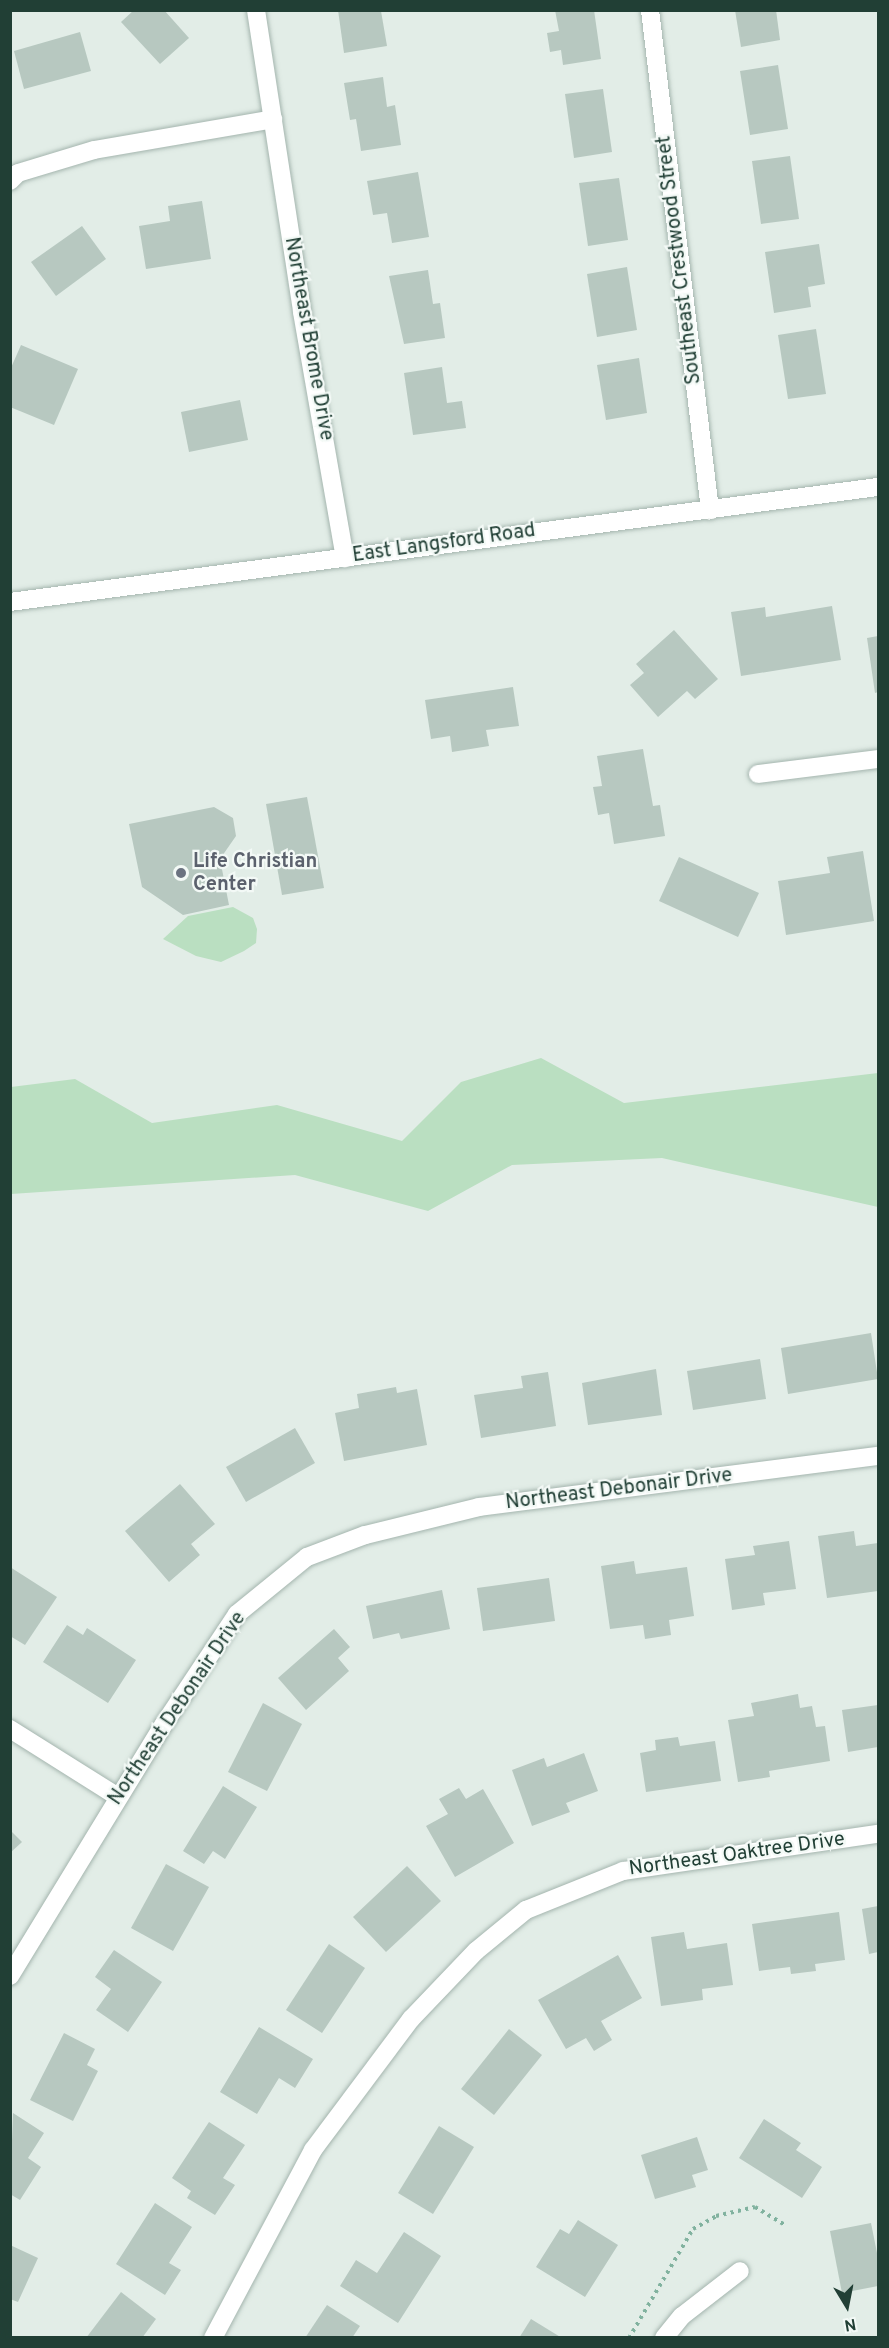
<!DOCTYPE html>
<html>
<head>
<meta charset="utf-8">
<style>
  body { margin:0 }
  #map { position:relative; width:889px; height:2348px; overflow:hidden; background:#e2ede7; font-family:Overpass,sans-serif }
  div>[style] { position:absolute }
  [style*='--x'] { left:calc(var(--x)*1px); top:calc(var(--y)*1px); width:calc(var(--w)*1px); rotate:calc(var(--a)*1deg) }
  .green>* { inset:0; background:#badfc1 }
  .building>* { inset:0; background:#b7c8c0 }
  .path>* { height:4px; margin-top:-2px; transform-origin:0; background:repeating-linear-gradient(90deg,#81b29f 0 3px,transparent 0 7.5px) }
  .roads { filter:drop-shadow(0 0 2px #a4b5ae) drop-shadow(0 0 2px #a4b5ae) }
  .street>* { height:18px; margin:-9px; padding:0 9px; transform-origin:9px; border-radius:9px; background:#fff }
  .secondary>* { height:18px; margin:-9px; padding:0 9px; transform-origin:9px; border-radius:9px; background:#fff }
  .dots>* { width:16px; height:16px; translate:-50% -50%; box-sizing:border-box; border:3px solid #f3f9f6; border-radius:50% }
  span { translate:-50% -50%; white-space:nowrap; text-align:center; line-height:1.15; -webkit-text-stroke:4.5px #f3f9f6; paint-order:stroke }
  .street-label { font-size:20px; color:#213f35 }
  .worship-label { font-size:20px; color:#5b616d; font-weight:700 }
  .left { translate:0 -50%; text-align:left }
  .frame { position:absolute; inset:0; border:12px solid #213f35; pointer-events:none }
  .north { position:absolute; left:817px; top:2276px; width:60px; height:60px; -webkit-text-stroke:4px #f3f9f6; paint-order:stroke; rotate:170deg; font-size:16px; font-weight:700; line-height:24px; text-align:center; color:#213f35 }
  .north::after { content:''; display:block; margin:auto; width:21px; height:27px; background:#213f35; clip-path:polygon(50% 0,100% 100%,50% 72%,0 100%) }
</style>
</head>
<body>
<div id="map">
  <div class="green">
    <i style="clip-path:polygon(233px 907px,253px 918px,257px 929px,256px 943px,244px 951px,221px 962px,196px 956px,163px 939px,188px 916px)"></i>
    <i style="clip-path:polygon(541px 1058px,624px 1103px,878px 1073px,878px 1207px,662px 1158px,512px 1165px,428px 1211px,295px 1175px,11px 1194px,11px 1087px,75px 1079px,152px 1123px,277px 1105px,402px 1141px,461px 1082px)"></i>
  </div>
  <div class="building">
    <i style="clip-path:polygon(134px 10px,164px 10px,189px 38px,160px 64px,121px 22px)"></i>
    <i style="clip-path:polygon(338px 10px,381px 11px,387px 46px,344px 53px)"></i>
    <i style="clip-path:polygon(555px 10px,594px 10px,601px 59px,563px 65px,561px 50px,550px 52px,547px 33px,559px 31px)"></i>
    <i style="clip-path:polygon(735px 10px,776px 10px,780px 40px,741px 47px)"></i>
    <i style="clip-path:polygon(80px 32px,91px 71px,24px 89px,14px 51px)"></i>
    <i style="clip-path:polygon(778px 65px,788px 129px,750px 135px,740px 71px)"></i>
    <i style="clip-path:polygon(383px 77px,387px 107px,395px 105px,401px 145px,361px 151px,356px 119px,350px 120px,344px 83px)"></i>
    <i style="clip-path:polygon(603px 89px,612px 152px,574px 158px,565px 94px)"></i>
    <i style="clip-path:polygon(790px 156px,799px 219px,761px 224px,752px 161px)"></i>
    <i style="clip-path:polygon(418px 172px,429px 237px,392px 243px,387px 213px,373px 215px,367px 181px)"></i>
    <i style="clip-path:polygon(619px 178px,628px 240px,588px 246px,579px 183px)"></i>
    <i style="clip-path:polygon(202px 201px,211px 259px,146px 269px,139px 226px,170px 221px,168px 206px)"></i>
    <i style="clip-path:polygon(82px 226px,106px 259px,56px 296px,31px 262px)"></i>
    <i style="clip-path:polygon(819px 244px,825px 284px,808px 287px,811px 307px,774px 313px,765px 252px)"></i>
    <i style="clip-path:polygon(627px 267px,637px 330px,597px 337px,587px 274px)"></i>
    <i style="clip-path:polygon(428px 270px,433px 304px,440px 303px,445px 338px,404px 344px,389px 276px)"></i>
    <i style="clip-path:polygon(816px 329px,826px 394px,788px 399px,778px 335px)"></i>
    <i style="clip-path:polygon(21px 345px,78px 369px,54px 425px,10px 407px,10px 370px)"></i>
    <i style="clip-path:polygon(639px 358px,647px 413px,606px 420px,597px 365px)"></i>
    <i style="clip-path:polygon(442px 367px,447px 403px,462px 401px,466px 428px,413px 435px,404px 373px)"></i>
    <i style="clip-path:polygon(240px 400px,248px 440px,189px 452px,181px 412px)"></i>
    <i style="clip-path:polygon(832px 606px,841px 660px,741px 676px,731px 612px,765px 607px,766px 617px)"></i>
    <i style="clip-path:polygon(674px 630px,718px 679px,695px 699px,687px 691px,658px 717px,630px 685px,644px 673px,636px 664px)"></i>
    <i style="clip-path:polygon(878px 636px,878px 692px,875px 693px,867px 638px)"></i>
    <i style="clip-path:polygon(513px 687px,519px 726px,486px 730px,489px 746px,452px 752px,450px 736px,431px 739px,425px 700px)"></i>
    <i style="clip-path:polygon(643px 749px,653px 806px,660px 805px,665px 836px,614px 844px,609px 813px,598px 815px,593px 787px,602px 786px,597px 756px)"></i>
    <i style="clip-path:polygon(307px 797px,324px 888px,282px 895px,266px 804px)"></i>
    <i style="clip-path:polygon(214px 807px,233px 818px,236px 836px,220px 859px,229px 905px,183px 915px,142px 887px,129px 824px)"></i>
    <i style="clip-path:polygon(863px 851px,874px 921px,786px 935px,778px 881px,830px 873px,827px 857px)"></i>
    <i style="clip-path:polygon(679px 857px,759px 893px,738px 937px,659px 901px)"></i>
    <i style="clip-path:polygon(871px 1333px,878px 1379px,788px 1394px,781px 1348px)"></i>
    <i style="clip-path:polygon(760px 1359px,766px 1399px,693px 1410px,687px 1371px)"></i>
    <i style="clip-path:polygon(656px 1369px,662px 1415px,588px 1425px,582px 1383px)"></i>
    <i style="clip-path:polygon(548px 1372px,556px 1426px,481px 1438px,474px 1395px,523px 1388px,521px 1376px)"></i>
    <i style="clip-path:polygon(396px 1387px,397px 1393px,417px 1389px,427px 1445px,344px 1461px,335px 1413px,359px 1408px,357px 1394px)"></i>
    <i style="clip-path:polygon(295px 1428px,315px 1463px,246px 1502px,226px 1467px)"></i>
    <i style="clip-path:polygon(180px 1484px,215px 1524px,191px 1544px,200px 1555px,169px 1582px,125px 1531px)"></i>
    <i style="clip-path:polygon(854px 1531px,856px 1546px,878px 1543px,878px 1591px,827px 1598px,818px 1536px)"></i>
    <i style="clip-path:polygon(789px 1541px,796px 1589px,763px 1593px,765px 1605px,732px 1610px,725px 1559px,755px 1555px,753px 1546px)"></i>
    <i style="clip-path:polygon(634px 1561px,636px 1574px,687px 1567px,694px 1616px,669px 1620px,671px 1635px,645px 1639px,643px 1625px,610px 1629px,601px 1566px)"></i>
    <i style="clip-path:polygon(10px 1567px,57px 1597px,25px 1645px,10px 1636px)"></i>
    <i style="clip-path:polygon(549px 1578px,555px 1621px,483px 1631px,477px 1588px)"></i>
    <i style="clip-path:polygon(442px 1590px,450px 1629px,401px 1639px,399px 1633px,373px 1639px,366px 1606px)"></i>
    <i style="clip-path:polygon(67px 1625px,83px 1635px,87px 1628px,136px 1660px,108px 1703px,43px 1662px)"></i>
    <i style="clip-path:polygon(334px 1629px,350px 1647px,338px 1658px,349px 1671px,306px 1710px,278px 1678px)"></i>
    <i style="clip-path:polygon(798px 1694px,800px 1708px,812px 1706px,816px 1727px,825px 1726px,830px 1761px,769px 1771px,770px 1777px,738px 1782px,728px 1720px,754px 1716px,751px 1703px)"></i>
    <i style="clip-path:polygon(263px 1703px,302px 1724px,267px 1791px,228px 1772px)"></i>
    <i style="clip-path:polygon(878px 1705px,878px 1747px,848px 1752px,842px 1710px)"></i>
    <i style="clip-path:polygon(678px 1737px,680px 1746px,715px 1741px,721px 1781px,646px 1792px,640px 1753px,656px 1750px,655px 1740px)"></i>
    <i style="clip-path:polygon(584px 1753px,598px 1791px,566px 1803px,570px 1812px,532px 1826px,512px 1770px,544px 1758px,547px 1767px)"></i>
    <i style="clip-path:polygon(223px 1786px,257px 1807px,225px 1859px,213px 1851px,204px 1864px,183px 1851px)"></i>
    <i style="clip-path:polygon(459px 1788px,466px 1799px,483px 1789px,514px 1843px,455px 1877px,426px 1826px,448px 1814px,439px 1799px)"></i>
    <i style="clip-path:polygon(10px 1830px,22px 1842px,10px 1853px)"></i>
    <i style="clip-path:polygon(166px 1864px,209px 1887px,173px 1951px,131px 1928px)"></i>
    <i style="clip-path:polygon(407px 1866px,441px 1901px,386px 1952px,353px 1917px)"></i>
    <i style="clip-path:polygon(878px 1906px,878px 1952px,869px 1954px,862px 1909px)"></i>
    <i style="clip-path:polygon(839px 1912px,845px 1960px,815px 1964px,816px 1971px,791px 1974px,790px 1967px,759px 1971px,752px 1924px)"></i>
    <i style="clip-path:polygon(684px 1932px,687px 1949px,727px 1943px,733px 1985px,702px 1989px,703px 2000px,661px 2006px,651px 1937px)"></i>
    <i style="clip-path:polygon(329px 1944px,365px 1968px,322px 2033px,286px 2010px)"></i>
    <i style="clip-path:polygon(114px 1950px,162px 1982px,128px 2032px,96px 2010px,111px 1989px,95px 1977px)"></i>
    <i style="clip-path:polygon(618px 1955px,642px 1998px,601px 2021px,612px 2040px,594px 2051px,586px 2038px,566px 2049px,538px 2000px)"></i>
    <i style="clip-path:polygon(259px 2027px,313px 2059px,295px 2088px,279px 2078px,257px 2114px,220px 2092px)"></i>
    <i style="clip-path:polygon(509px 2029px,542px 2055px,494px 2115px,461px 2089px)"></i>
    <i style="clip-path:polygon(64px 2033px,95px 2049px,87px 2065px,98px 2071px,73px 2121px,30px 2100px)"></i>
    <i style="clip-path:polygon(13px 2113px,44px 2133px,28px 2158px,41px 2167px,20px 2200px,10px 2194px)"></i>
    <i style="clip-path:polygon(764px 2119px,801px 2143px,796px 2150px,822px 2167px,802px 2198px,739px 2158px)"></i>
    <i style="clip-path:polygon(209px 2122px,245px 2145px,223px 2178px,235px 2185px,215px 2215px,187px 2198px,191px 2191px,172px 2178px)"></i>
    <i style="clip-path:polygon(439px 2126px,474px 2147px,433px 2214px,398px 2193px)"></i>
    <i style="clip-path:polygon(697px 2137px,708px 2170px,692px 2175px,696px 2187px,655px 2199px,641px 2155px)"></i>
    <i style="clip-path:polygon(155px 2203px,192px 2227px,169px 2263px,181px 2270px,165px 2295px,116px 2264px)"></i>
    <i style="clip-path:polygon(578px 2220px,618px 2245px,585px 2297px,536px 2267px,560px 2229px,569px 2234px)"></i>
    <i style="clip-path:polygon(871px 2223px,878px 2258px,878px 2286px,842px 2293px,830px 2231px)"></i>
    <i style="clip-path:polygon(404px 2232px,441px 2256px,398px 2323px,340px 2286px,356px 2260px,377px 2273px)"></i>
    <i style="clip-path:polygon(10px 2245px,38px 2258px,18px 2302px,10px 2299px)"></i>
    <i style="clip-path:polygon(121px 2292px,156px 2319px,142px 2338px,86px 2338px)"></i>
    <i style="clip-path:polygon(327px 2305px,360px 2326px,352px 2338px,305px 2338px)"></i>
    <i style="clip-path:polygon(531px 2319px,562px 2338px,519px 2338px)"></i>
  </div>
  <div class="path">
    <i style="--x:629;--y:2338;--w:126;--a:-59.6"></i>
    <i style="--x:693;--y:2229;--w:26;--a:-29"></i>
    <i style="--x:716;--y:2216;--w:40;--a:-13"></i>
    <i style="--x:755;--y:2207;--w:35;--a:31"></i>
  </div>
  <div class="roads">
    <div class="street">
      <i style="--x:256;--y:10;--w:305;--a:81.3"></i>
      <i style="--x:302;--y:312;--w:250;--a:80.1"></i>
      <i style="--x:650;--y:10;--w:504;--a:83.16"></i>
      <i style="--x:10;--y:181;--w:11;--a:-45"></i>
      <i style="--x:18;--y:173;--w:79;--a:-16.8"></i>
      <i style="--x:94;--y:150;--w:182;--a:-9.8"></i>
      <i style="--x:758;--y:774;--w:121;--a:-7.1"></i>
      <i style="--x:10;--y:1729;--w:128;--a:32.2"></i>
      <i style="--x:10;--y:1976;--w:295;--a:-58.6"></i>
      <i style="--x:164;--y:1724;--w:132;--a:-56.4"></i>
      <i style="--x:237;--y:1614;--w:90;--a:-39.2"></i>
      <i style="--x:307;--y:1557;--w:62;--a:-20.8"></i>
      <i style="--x:365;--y:1535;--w:117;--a:-13.8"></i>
      <i style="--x:479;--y:1507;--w:402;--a:-7.3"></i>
      <i style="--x:213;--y:2338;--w:213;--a:-62"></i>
      <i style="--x:313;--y:2150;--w:164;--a:-53.2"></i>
      <i style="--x:411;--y:2019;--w:94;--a:-46.3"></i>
      <i style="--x:476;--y:1951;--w:65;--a:-39.4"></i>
      <i style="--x:526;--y:1910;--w:105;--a:-21.9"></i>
      <i style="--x:623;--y:1871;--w:258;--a:-8.3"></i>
      <i style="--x:664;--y:2338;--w:28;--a:-51"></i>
      <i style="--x:682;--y:2316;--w:73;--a:-37.8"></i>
    </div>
    <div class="secondary">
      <i style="--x:10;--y:602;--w:876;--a:-7.55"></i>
    </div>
  </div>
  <div class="dots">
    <i style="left:181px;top:873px;background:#6b7280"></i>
  </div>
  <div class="street-label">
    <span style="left:680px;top:260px;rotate:-97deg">Southeast Crestwood Street</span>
    <span style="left:308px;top:339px;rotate:80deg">Northeast Brome Drive</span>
    <span style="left:444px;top:544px;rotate:-8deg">East Langsford Road</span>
    <span style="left:619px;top:1490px;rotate:-7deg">Northeast Debonair Drive</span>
    <span style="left:178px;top:1709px;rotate:-56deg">Northeast Debonair Drive</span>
    <span style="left:737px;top:1855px;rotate:-8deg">Northeast Oaktree Drive</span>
  </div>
  <div class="worship-label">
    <span class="left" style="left:193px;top:874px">Life Christian<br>Center</span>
  </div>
  <div class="frame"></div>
  <div class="north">N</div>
</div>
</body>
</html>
